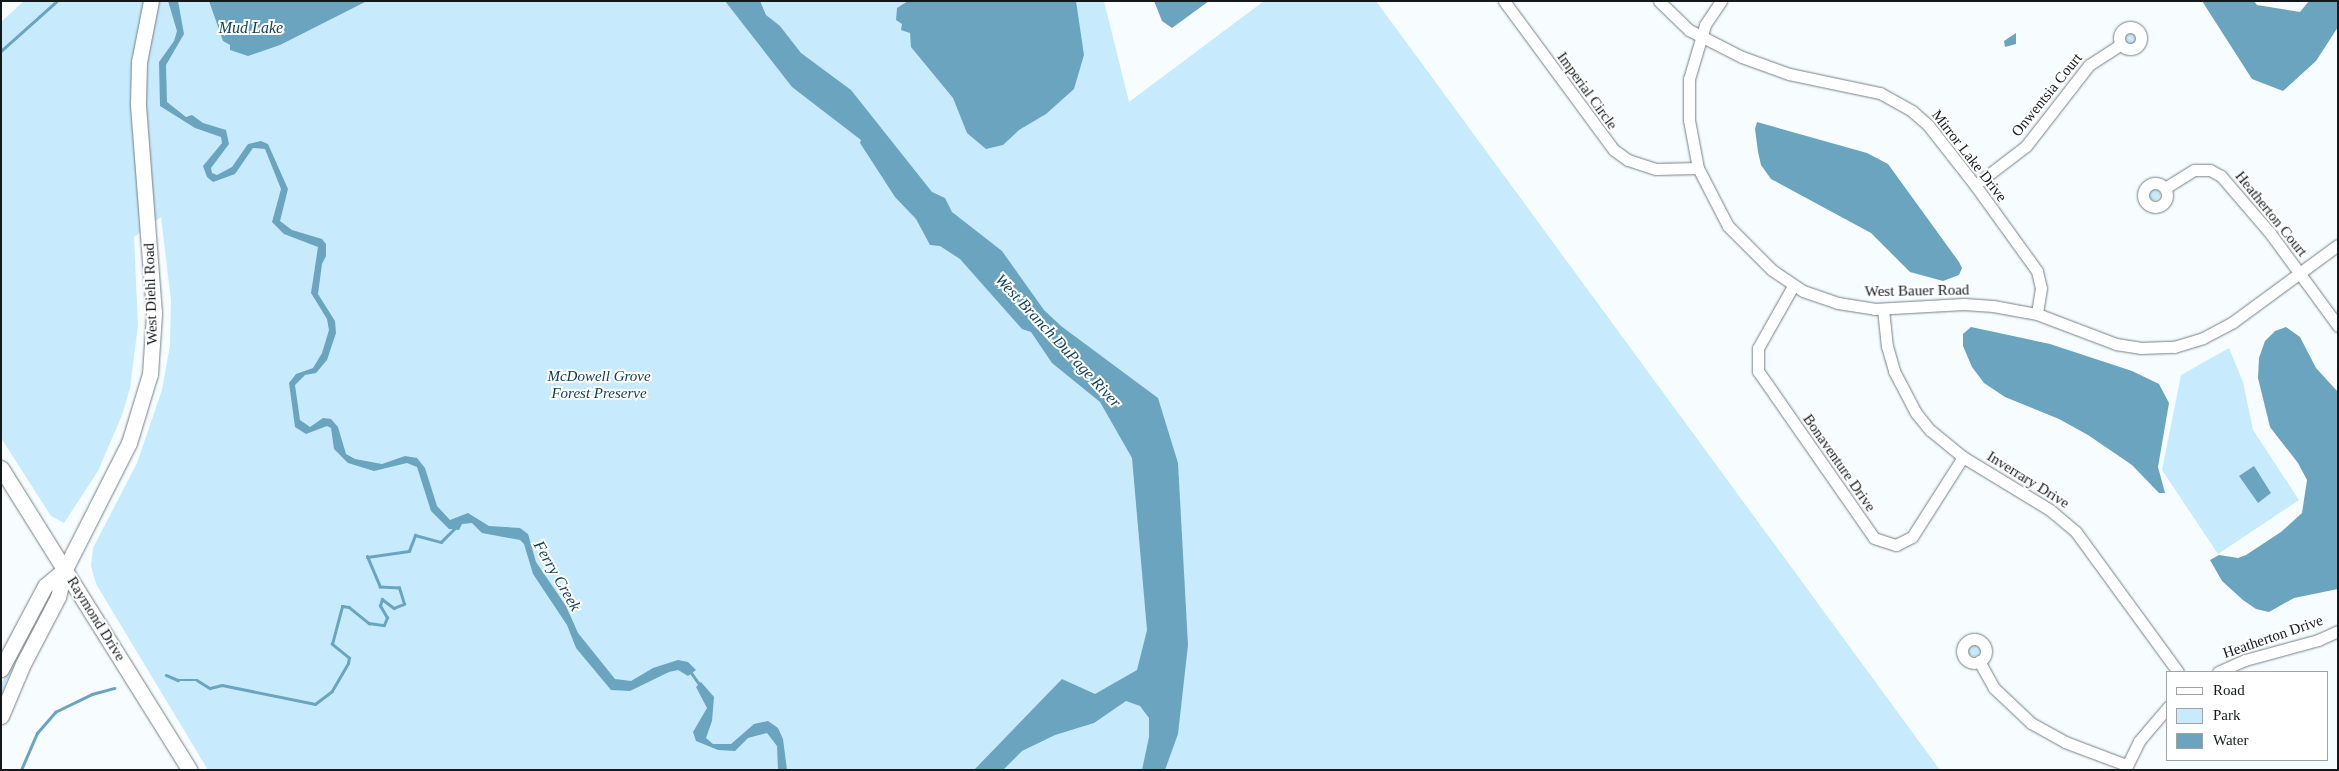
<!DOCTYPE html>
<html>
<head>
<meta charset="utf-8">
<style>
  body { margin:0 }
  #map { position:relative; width:2339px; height:771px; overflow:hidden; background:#f6fcff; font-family:"Times New Roman",serif }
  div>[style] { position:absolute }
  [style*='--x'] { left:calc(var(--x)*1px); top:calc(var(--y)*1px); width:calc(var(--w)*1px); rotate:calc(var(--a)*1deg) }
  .green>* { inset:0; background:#c7ebfd }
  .round { border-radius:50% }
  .water>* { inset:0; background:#6ba4bf }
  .stream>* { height:2.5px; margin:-1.25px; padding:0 1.25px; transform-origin:1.25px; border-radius:1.25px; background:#6ba4bf }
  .roads { filter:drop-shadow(0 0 1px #778084) drop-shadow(0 0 1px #778084) }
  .street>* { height:11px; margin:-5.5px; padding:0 5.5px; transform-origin:5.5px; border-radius:5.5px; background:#fff }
  .street>.ring { margin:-5.5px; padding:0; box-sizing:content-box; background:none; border:11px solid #fff; border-radius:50% }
  .secondary>* { height:15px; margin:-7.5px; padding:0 7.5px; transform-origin:7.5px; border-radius:7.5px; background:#fff }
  span { translate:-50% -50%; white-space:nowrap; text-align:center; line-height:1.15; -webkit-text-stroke:4px #fff; paint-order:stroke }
  .street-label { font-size:15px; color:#15181a }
  .park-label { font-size:15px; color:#083b4f; font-style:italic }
  .water-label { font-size:16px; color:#104054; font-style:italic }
  .frame { position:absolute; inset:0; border:2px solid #15181a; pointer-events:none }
  .legend { position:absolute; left:2166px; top:671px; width:162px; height:90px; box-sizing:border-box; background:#fff; border:1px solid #a1a3a3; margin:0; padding:6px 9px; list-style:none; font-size:15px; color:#15181a }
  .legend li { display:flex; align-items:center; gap:10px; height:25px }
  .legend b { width:25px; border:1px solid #a1a3a3 }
</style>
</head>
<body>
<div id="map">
  <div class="green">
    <i style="clip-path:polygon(24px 1px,1104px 1px,1129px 102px,1264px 1px,1376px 1px,1940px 770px,208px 770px,96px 584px,91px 566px,93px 548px,137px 463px,162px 390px,170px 345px,171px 300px,161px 217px,134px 237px,138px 325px,130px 388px,122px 415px,98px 471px,64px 523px,51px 516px,1px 438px,1px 22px)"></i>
    <i class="round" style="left:2124px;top:33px;width:12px;height:12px"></i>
    <i class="round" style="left:2148px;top:188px;width:12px;height:12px"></i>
    <i style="clip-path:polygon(2229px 348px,2243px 382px,2253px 430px,2299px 500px,2218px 554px,2162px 470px,2181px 375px)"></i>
    <i class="round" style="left:1968px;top:644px;width:12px;height:12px"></i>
    <i style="clip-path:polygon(19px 650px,1px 695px,1px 684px)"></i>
  </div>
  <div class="water">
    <i style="clip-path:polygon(168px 1px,178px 1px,184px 34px,166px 65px,167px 102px,186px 117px,192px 115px,203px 123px,226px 130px,229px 144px,211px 168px,212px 173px,217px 175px,232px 167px,248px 144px,261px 141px,268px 144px,288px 189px,280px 221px,292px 230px,322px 239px,326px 244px,326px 256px,322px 264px,318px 294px,335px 321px,336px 333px,327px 360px,316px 373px,305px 375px,295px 385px,300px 420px,310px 427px,323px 418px,331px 419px,338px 427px,346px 454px,355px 459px,382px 464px,405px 456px,417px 458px,425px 468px,437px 506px,450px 520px,468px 513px,489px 526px,520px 528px,528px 534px,536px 562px,566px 606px,578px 633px,615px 679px,631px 681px,653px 668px,678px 660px,688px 662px,696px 670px,688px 676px,678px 670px,669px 672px,630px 691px,611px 690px,576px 648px,567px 625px,533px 574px,524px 544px,520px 540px,482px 533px,472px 523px,462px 524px,459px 530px,449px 529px,431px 511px,417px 467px,407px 463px,374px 471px,348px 463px,334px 449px,331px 428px,327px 426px,306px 434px,295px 427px,289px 383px,296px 374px,313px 368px,322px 353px,329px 330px,327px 319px,311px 293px,318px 247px,284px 234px,272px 222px,281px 189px,265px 149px,253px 148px,235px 174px,213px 182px,207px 177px,203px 166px,222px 143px,221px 137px,195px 128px,160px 106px,159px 62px,174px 41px,177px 31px)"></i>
    <i style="clip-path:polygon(209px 1px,367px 1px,280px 45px,248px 56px,230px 50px,230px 45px,223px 41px)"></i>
    <i style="clip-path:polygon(725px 1px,760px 1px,766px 15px,780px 26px,801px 53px,851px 90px,932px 192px,945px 198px,952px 212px,1002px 251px,1044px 310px,1061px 326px,1158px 398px,1178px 463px,1188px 645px,1178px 734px,1165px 770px,1142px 770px,1149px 737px,1149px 718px,1140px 706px,1126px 701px,1094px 723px,1055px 735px,1022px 751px,1003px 770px,974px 770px,1062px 679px,1095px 694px,1137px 670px,1147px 630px,1132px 458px,1100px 402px,1052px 363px,1031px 332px,1022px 329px,960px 259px,940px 246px,930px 245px,916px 219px,895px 197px,860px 143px,861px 140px,792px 87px)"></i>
    <i style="clip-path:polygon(908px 1px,1076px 1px,1084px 55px,1074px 89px,1046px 114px,1019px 130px,1003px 145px,986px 149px,967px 133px,953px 98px,911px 47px,910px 33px,901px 30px,902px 24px,896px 20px,897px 8px)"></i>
    <i style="clip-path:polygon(1154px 1px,1209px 1px,1172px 28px,1162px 21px)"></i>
    <i style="clip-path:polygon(2202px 1px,2254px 1px,2257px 5px,2300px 12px,2309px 1px,2338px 1px,2338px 27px,2316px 61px,2283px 91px,2252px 79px)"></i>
    <i style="clip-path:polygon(2016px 33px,2016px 44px,2005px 47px,2004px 41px)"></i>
    <i style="clip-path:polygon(1757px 122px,1867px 153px,1888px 164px,1959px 262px,1962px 268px,1959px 275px,1943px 281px,1910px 272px,1871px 233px,1771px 179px,1761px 165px,1758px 152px,1755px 129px)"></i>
    <i style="clip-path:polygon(1971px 327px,2050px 344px,2132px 371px,2159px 384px,2169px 403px,2158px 467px,2165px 493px,2159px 493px,2132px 465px,2088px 435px,2059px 419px,2005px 397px,1984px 383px,1972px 367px,1963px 346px,1963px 334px)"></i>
    <i style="clip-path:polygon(2286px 327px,2300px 337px,2316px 368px,2338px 392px,2338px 589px,2294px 598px,2269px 612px,2256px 609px,2243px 600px,2222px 581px,2210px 560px,2219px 555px,2238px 558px,2246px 555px,2281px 532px,2302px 513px,2307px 480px,2298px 463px,2270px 427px,2258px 378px,2259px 358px,2265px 341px,2275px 331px)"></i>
    <i style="clip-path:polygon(2254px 466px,2271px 493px,2258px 503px,2239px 476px)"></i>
    <i style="clip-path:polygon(701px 682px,714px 697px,712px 721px,706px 738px,713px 744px,731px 744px,754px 724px,768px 721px,778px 728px,783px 739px,787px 770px,778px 770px,777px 746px,767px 733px,748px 738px,735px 751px,718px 750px,696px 741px,693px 732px,707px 708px,696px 687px)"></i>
  </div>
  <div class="stream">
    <i style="--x:1;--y:51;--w:75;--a:-41.8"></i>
    <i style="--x:690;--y:671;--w:17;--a:54"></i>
    <i style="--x:166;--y:675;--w:13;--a:23"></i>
    <i style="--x:178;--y:680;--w:19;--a:0"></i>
    <i style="--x:197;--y:680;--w:15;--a:32"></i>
    <i style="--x:210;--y:688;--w:12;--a:-14"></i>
    <i style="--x:222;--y:685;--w:95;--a:11.5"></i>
    <i style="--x:315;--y:704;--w:21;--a:-37"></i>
    <i style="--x:332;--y:691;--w:32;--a:-60"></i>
    <i style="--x:348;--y:663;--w:5;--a:-79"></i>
    <i style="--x:349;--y:658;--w:22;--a:-141"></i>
    <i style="--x:332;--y:644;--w:39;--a:-75"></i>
    <i style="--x:342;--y:606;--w:7;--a:8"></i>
    <i style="--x:349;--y:607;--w:26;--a:39"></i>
    <i style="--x:369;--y:623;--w:15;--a:8"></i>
    <i style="--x:384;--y:625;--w:8;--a:-67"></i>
    <i style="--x:387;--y:618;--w:14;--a:-120"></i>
    <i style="--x:380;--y:606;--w:7;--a:-74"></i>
    <i style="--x:382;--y:599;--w:15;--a:37"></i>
    <i style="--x:394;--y:608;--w:11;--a:-22"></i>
    <i style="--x:404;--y:604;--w:17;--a:-107"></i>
    <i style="--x:399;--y:588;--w:19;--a:-177"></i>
    <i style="--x:380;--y:587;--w:33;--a:-113"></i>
    <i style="--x:367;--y:557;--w:42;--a:-8.1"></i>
    <i style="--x:409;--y:551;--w:17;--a:-69"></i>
    <i style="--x:415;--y:535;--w:27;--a:15"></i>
    <i style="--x:441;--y:542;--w:21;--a:-45"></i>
    <i style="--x:21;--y:770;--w:40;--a:-66.6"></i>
    <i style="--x:37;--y:733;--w:28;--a:-49"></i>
    <i style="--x:55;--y:712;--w:41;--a:-25.9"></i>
    <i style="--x:92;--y:694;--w:23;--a:-15"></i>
  </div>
  <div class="roads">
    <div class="street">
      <i style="--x:1504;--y:1;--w:185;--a:53.6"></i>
      <i style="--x:1614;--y:150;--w:17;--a:36"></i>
      <i style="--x:1628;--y:160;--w:29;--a:18"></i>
      <i style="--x:1656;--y:169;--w:42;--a:-1.4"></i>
      <i style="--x:1659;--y:1;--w:42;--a:44"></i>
      <i style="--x:1689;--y:30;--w:59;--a:27"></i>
      <i style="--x:1742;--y:57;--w:50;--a:19.9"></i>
      <i style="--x:1789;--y:74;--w:93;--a:11.8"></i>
      <i style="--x:1880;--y:93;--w:37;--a:29"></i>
      <i style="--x:1912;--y:111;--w:21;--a:41"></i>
      <i style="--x:1928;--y:125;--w:76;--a:51.9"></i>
      <i style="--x:1975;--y:185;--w:106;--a:54.2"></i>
      <i style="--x:2037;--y:271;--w:17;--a:77"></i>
      <i style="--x:2041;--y:288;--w:26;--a:99"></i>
      <i style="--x:1721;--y:1;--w:29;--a:124"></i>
      <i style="--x:1705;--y:25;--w:56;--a:106.5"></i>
      <i style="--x:1689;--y:79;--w:41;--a:90"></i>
      <i style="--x:1689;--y:120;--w:49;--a:79.4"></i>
      <i style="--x:1698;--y:168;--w:65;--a:62.7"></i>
      <i style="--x:1728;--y:226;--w:62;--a:45"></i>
      <i style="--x:1772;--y:270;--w:37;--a:34"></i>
      <i style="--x:1803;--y:291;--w:37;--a:19"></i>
      <i style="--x:1838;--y:303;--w:36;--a:9"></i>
      <i style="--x:1874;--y:309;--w:90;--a:-3.2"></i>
      <i style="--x:1964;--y:304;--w:29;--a:4"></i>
      <i style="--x:1993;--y:306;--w:45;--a:10.3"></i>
      <i style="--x:2037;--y:314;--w:85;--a:20.8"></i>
      <i style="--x:2116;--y:344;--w:24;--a:9"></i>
      <i style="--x:2140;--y:348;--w:34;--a:-2"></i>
      <i style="--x:2174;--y:347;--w:30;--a:-17"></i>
      <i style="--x:2203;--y:338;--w:34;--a:-28"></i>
      <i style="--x:2233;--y:322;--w:130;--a:-36.3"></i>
      <i class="ring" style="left:2119px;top:27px;width:11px;height:11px"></i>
      <i class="ring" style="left:2143px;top:183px;width:13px;height:13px"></i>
      <i style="--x:1975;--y:185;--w:64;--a:-37.4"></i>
      <i style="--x:2026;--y:146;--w:103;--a:-52.1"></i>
      <i style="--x:2089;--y:65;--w:37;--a:-33"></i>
      <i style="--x:2165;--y:188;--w:34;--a:-32"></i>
      <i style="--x:2194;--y:170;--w:16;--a:0"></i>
      <i style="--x:2210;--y:170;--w:13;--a:29"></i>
      <i style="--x:2221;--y:176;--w:75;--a:49.3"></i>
      <i style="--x:2270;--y:233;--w:115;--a:53.8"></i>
      <i style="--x:1793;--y:286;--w:71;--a:119.4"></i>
      <i style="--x:1758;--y:348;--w:23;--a:90"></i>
      <i style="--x:1758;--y:371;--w:203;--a:55.2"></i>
      <i style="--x:1874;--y:538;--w:23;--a:18"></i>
      <i style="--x:1896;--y:545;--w:18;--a:-27"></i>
      <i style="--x:1912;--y:537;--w:95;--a:-57.5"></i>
      <i style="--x:1883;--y:309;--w:37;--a:84"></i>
      <i style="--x:1887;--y:346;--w:26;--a:74"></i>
      <i style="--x:1894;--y:371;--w:47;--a:62.4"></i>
      <i style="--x:1916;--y:413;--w:22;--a:51"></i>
      <i style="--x:1930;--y:430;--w:43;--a:39.3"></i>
      <i style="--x:1963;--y:457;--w:102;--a:31.3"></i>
      <i style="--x:2050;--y:510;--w:34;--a:40"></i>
      <i style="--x:2076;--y:532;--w:173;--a:53.9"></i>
      <i class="ring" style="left:1962px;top:639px;width:13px;height:13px"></i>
      <i style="--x:1979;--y:661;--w:31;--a:61"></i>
      <i style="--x:1994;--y:688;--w:51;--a:43.4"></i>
      <i style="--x:2031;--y:723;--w:39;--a:29"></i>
      <i style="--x:2065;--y:742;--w:65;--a:20.7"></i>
      <i style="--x:2218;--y:672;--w:30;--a:-24"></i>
      <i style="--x:2245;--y:660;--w:76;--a:-15.3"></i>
      <i style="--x:2318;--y:640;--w:22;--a:-24"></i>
      <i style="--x:2125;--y:770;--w:32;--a:-64"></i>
      <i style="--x:2139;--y:741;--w:45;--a:-49.5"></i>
    </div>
    <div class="secondary">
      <i style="--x:1;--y:468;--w:356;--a:58"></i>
      <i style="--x:1;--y:669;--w:94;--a:-62.1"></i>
      <i style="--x:45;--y:586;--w:26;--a:-40"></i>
      <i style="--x:1;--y:716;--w:56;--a:-67.1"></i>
      <i style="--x:23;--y:664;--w:76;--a:-62.4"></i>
      <i style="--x:58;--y:597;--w:29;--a:-76"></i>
      <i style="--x:65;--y:569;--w:141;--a:-63.1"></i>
      <i style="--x:129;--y:443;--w:72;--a:-73.1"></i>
      <i style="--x:150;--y:374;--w:61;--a:-86.2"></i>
      <i style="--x:154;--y:313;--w:211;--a:-94.4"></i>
      <i style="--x:138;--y:103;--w:41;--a:-88.6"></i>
      <i style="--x:139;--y:62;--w:62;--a:-78.9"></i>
    </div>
  </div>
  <div class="street-label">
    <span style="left:1587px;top:91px;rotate:54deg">Imperial Circle</span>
    <span style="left:2047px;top:95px;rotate:-51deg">Onwentsia Court</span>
    <span style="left:1969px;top:156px;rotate:52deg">Mirror Lake Drive</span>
    <span style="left:2271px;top:214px;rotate:51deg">Heatherton Court</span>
    <span style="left:1917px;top:291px;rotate:-1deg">West Bauer Road</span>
    <span style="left:151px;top:294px;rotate:-92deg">West Diehl Road</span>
    <span style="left:1839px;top:463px;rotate:55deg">Bonaventure Drive</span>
    <span style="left:2028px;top:480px;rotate:32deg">Inverrary Drive</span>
    <span style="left:96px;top:619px;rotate:58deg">Raymond Drive</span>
    <span style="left:2273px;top:637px;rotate:-19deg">Heatherton Drive</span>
  </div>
  <div class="park-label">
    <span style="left:599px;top:385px">McDowell Grove<br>Forest Preserve</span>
  </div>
  <div class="water-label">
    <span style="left:251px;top:28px">Mud Lake</span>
    <span style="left:1058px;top:341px;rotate:47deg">West Branch DuPage River</span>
    <span style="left:557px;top:576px;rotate:60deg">Ferry Creek</span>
  </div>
  <div class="frame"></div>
  <ul class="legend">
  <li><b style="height:6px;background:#fff"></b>Road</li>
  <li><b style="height:14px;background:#c7ebfd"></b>Park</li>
  <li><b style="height:14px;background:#6ba4bf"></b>Water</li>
  </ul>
</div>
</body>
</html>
